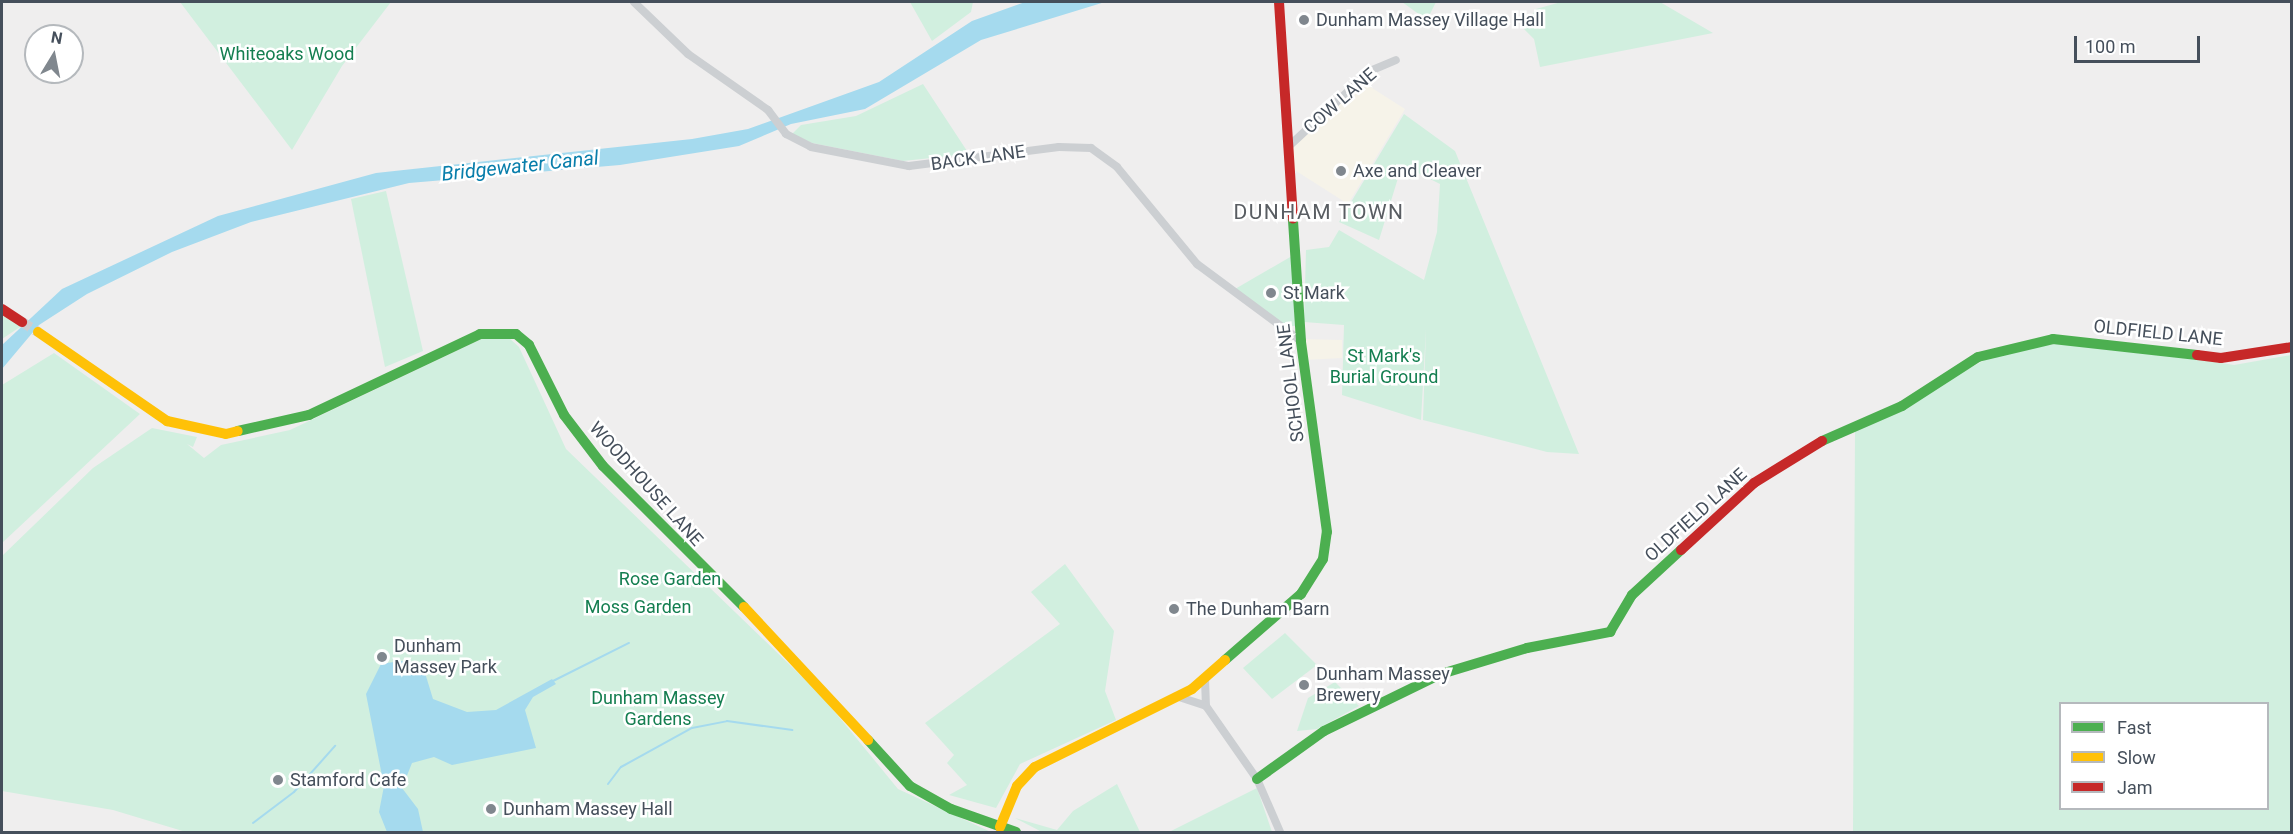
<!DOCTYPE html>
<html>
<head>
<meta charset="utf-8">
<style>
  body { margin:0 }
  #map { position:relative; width:2293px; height:834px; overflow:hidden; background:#efeeee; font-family:Roboto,sans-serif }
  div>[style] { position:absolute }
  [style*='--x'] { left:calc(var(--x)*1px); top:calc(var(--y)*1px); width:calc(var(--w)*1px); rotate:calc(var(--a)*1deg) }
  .commercial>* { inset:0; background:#f6f3e9 }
  .green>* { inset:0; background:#d1efdf }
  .water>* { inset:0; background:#a5daee }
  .stream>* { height:2px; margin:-1px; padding:0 1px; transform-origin:1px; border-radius:1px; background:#a5daee }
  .secondary-tunnel>* { height:10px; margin-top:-5px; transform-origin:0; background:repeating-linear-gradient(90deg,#cdced1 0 10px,transparent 0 15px) }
  .street>* { height:8px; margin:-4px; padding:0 4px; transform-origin:4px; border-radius:4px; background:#cccfd2 }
  .fast>* { height:10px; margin:-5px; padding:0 5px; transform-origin:5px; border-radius:5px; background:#4caf50 }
  .slow>* { height:10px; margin:-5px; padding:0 5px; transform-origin:5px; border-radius:5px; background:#ffc107 }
  .jam>* { height:10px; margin:-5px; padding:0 5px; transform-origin:5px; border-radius:5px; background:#c62828 }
  .dots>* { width:16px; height:16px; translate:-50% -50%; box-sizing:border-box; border:3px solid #fff; border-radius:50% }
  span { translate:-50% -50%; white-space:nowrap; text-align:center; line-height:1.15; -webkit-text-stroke:5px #fff; paint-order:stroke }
  .poi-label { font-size:18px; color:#454f5b }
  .left { translate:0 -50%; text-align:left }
  .park-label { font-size:18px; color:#147e50 }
  .street-label { font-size:18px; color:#454f5b }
  .water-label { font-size:20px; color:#087eab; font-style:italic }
  .quarter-label { font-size:21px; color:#595d62; letter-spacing:1.5px }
  .frame { position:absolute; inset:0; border:3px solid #454f5b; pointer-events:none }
  .legend { position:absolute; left:2059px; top:702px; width:210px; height:108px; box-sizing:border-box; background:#fff; border:2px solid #b5b9bd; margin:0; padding:8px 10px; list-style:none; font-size:18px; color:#454f5b }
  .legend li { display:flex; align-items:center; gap:12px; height:30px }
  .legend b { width:30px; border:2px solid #b5b9bd }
  .north { position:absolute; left:24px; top:24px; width:60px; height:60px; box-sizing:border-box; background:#fff; border:2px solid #b5b9bd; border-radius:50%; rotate:10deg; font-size:16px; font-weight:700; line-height:24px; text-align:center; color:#454f5b }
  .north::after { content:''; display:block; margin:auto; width:21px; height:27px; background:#80878e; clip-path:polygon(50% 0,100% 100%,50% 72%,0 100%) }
  .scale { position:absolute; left:2074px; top:36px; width:126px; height:27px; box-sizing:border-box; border:3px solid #454f5b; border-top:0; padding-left:8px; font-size:18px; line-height:21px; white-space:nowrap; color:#454f5b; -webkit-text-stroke:4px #fff; paint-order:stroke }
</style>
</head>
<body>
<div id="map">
  <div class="commercial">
    <i style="clip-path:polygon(1361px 81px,1405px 109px,1348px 204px,1293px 169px,1290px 148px)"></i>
    <i style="clip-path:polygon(1302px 339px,1342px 340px,1342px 358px,1304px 360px)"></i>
  </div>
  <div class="green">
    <i style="clip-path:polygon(180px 2px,391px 2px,342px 66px,292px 150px)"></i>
    <i style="clip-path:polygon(910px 2px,973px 2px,971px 12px,932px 41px)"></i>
    <i style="clip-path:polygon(1402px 2px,1436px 2px,1427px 20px)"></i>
    <i style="clip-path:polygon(1561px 2px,1660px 2px,1713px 33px,1540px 67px,1534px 39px,1524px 29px,1536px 9px)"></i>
    <i style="clip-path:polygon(923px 84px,969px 154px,903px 161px,812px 143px,792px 134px,801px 125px,856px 116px)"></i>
    <i style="clip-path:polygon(1404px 114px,1455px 151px,1579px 454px,1547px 452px,1423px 420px,1426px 329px,1421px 420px,1342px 395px,1344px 325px,1304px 322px,1306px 250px,1329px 247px,1339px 230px,1424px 280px,1437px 232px,1440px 184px,1402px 165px,1379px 240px,1339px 222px)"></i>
    <i style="clip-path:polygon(386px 191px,423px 351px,385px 367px,351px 199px)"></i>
    <i style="clip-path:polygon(1292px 256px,1295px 326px,1285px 326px,1235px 289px)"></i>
    <i style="clip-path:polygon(5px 314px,23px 325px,2px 339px,2px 319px)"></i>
    <i style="clip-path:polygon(486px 337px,508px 337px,519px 347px,566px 449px,821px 695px,898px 789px,991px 832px,186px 832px,113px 810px,2px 791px,2px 556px,93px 468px,152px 428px,197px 437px,193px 447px,187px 444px,204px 458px,221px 445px,290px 430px)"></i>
    <i style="clip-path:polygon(evenodd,2056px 344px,2124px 348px,2234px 365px,2291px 355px,2291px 832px,1853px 832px,1855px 431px,2003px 350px,2056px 344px,2060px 704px,2268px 704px,2268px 808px,2060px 808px,2060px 704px)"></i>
    <i style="clip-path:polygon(54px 353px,140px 414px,2px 543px,2px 385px)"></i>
    <i style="clip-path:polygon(1065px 564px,1114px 631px,1105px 691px,1116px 720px,1020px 764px,996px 808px,949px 795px,967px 785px,947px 763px,954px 755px,925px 723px,1060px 624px,1031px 592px)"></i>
    <i style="clip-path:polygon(1285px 633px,1317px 665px,1272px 699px,1243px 668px)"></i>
    <i style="clip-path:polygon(1335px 682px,1359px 706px,1317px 729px,1297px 731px,1308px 698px)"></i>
    <i style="clip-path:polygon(1117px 784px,1140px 832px,1042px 832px,1015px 818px,1057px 830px,1073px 811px)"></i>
    <i style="clip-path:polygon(1257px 788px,1272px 832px,1169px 832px)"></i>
  </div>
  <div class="water">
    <i style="clip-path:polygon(1025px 2px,1105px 2px,981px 40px,865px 109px,791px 124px,739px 146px,620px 165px,409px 183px,251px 222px,172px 252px,87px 294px,39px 325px,2px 369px,2px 345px,62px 289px,218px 216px,376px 173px,692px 139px,748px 129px,879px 82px,972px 21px)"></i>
    <i style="clip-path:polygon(400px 661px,422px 663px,433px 699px,467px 712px,496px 710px,552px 679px,556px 684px,533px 697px,525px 710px,536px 748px,452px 765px,434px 757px,412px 763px,402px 788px,418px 809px,423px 832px,387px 832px,379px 812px,384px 786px,366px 694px,381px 664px)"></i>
  </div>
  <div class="stream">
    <i style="--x:553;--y:681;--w:85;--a:-26.6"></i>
    <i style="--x:608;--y:784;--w:21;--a:-53"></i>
    <i style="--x:621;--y:767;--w:81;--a:-28.8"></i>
    <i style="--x:692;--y:728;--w:36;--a:-11"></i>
    <i style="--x:727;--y:721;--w:66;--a:7.9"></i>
    <i style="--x:253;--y:823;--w:51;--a:-37.1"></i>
    <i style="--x:294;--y:792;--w:62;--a:-48.3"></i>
  </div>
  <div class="secondary-tunnel">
    <i style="--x:22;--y:322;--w:19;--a:32"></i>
  </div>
  <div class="street">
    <i style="--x:634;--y:2;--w:75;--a:43.9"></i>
    <i style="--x:688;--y:54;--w:98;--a:35"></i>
    <i style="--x:768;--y:110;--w:30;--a:53"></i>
    <i style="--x:786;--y:134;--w:28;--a:27"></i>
    <i style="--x:811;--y:147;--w:100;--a:11"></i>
    <i style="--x:909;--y:166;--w:151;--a:-7.2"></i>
    <i style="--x:1059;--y:147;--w:32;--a:2"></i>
    <i style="--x:1091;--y:148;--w:32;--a:36"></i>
    <i style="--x:1117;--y:167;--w:126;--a:50.5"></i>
    <i style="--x:1197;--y:264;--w:129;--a:36.5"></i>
    <i style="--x:1288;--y:147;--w:112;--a:-42.8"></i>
    <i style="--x:1370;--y:71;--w:28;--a:-23"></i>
    <i style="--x:1205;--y:679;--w:27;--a:88"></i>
    <i style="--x:1179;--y:697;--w:28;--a:18"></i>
    <i style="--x:1206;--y:706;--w:89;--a:55.1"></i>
    <i style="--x:1257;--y:779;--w:58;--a:66.5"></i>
  </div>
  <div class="fast">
    <i style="--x:238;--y:431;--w:73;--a:-12.7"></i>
    <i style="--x:309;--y:415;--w:189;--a:-25.3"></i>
    <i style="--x:480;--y:334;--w:36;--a:0"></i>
    <i style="--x:516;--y:334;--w:17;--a:40"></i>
    <i style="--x:529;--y:345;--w:78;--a:63.4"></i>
    <i style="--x:564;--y:415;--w:64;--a:52.6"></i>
    <i style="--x:603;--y:466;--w:199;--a:45"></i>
    <i style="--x:1822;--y:441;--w:87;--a:-23.6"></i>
    <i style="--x:1902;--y:406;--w:90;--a:-32.8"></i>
    <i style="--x:1978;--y:357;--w:77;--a:-13.5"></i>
    <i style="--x:2053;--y:339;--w:145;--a:6.3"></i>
    <i style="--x:1225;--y:660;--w:101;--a:-41"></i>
    <i style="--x:1301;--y:594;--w:41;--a:-57.8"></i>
    <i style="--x:1323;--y:559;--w:27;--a:-82"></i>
    <i style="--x:1327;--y:532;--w:193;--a:-97.8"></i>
    <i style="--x:1301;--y:341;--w:122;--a:-93.8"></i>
    <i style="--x:868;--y:740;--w:62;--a:47.6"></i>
    <i style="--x:910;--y:786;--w:47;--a:29.3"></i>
    <i style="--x:951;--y:809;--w:69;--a:19.5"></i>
    <i style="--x:1257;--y:779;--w:82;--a:-35.6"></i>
    <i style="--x:1324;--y:731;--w:130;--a:-26"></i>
    <i style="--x:1441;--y:674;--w:90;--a:-16.8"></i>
    <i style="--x:1527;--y:648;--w:85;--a:-10.9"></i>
    <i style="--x:1610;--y:632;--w:43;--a:-59.3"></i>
    <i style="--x:1632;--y:595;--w:67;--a:-42.6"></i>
  </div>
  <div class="slow">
    <i style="--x:38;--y:332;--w:157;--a:34.6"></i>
    <i style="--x:167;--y:421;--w:60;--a:12.4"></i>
    <i style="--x:226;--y:434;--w:12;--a:-14"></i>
    <i style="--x:744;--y:607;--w:182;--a:47"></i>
    <i style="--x:1000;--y:827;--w:44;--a:-67.5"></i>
    <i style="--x:1017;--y:786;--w:26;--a:-47"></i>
    <i style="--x:1035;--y:767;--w:175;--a:-26.4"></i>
    <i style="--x:1192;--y:689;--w:44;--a:-41.3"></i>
  </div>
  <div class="jam">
    <i style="--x:1279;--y:2;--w:217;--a:86.3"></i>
    <i style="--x:2;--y:309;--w:24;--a:33"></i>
    <i style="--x:2197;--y:355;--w:24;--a:7"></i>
    <i style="--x:2221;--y:358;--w:72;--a:-8.8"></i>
    <i style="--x:1681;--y:550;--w:99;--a:-42.5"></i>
    <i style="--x:1754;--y:483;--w:80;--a:-31.7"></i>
  </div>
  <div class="dots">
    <i style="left:1304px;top:20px;background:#80878e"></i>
    <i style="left:1341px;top:171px;background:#80878e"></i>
    <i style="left:1271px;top:293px;background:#80878e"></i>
    <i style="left:1174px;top:609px;background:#80878e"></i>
    <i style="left:382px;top:657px;background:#80878e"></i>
    <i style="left:1304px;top:685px;background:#80878e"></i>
    <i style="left:278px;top:780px;background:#80878e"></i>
    <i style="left:491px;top:809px;background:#80878e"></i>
  </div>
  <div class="poi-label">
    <span class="left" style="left:1316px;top:20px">Dunham Massey Village Hall</span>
    <span class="left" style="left:1353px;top:171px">Axe and Cleaver</span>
    <span class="left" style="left:1283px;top:293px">St Mark</span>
    <span class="left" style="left:1186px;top:609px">The Dunham Barn</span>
    <span class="left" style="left:394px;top:657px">Dunham<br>Massey Park</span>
    <span class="left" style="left:1316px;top:685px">Dunham Massey<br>Brewery</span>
    <span class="left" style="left:290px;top:780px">Stamford Cafe</span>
    <span class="left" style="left:503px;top:809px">Dunham Massey Hall</span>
  </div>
  <div class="park-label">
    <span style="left:287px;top:54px">Whiteoaks Wood</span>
    <span style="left:1384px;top:367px">St Mark's<br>Burial Ground</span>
    <span style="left:670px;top:579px">Rose Garden</span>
    <span style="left:638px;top:607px">Moss Garden</span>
    <span style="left:658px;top:709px">Dunham Massey<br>Gardens</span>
  </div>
  <div class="street-label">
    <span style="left:1340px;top:101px;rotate:-41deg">COW LANE</span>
    <span style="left:978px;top:158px;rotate:-8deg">BACK LANE</span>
    <span style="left:2158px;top:333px;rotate:6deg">OLDFIELD LANE</span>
    <span style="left:1291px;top:383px;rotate:-97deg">SCHOOL LANE</span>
    <span style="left:646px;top:484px;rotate:48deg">WOODHOUSE LANE</span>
    <span style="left:1696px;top:515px;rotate:-42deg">OLDFIELD LANE</span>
  </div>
  <div class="water-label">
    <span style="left:520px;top:166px;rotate:-6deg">Bridgewater Canal</span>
  </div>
  <div class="quarter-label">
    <span style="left:1319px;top:212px">DUNHAM TOWN</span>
  </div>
  <div class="frame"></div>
  <ul class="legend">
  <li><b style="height:8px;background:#4caf50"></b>Fast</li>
  <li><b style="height:8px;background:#ffc107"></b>Slow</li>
  <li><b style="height:8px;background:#c62828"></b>Jam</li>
  </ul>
  <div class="north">N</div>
  <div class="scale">100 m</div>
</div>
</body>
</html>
